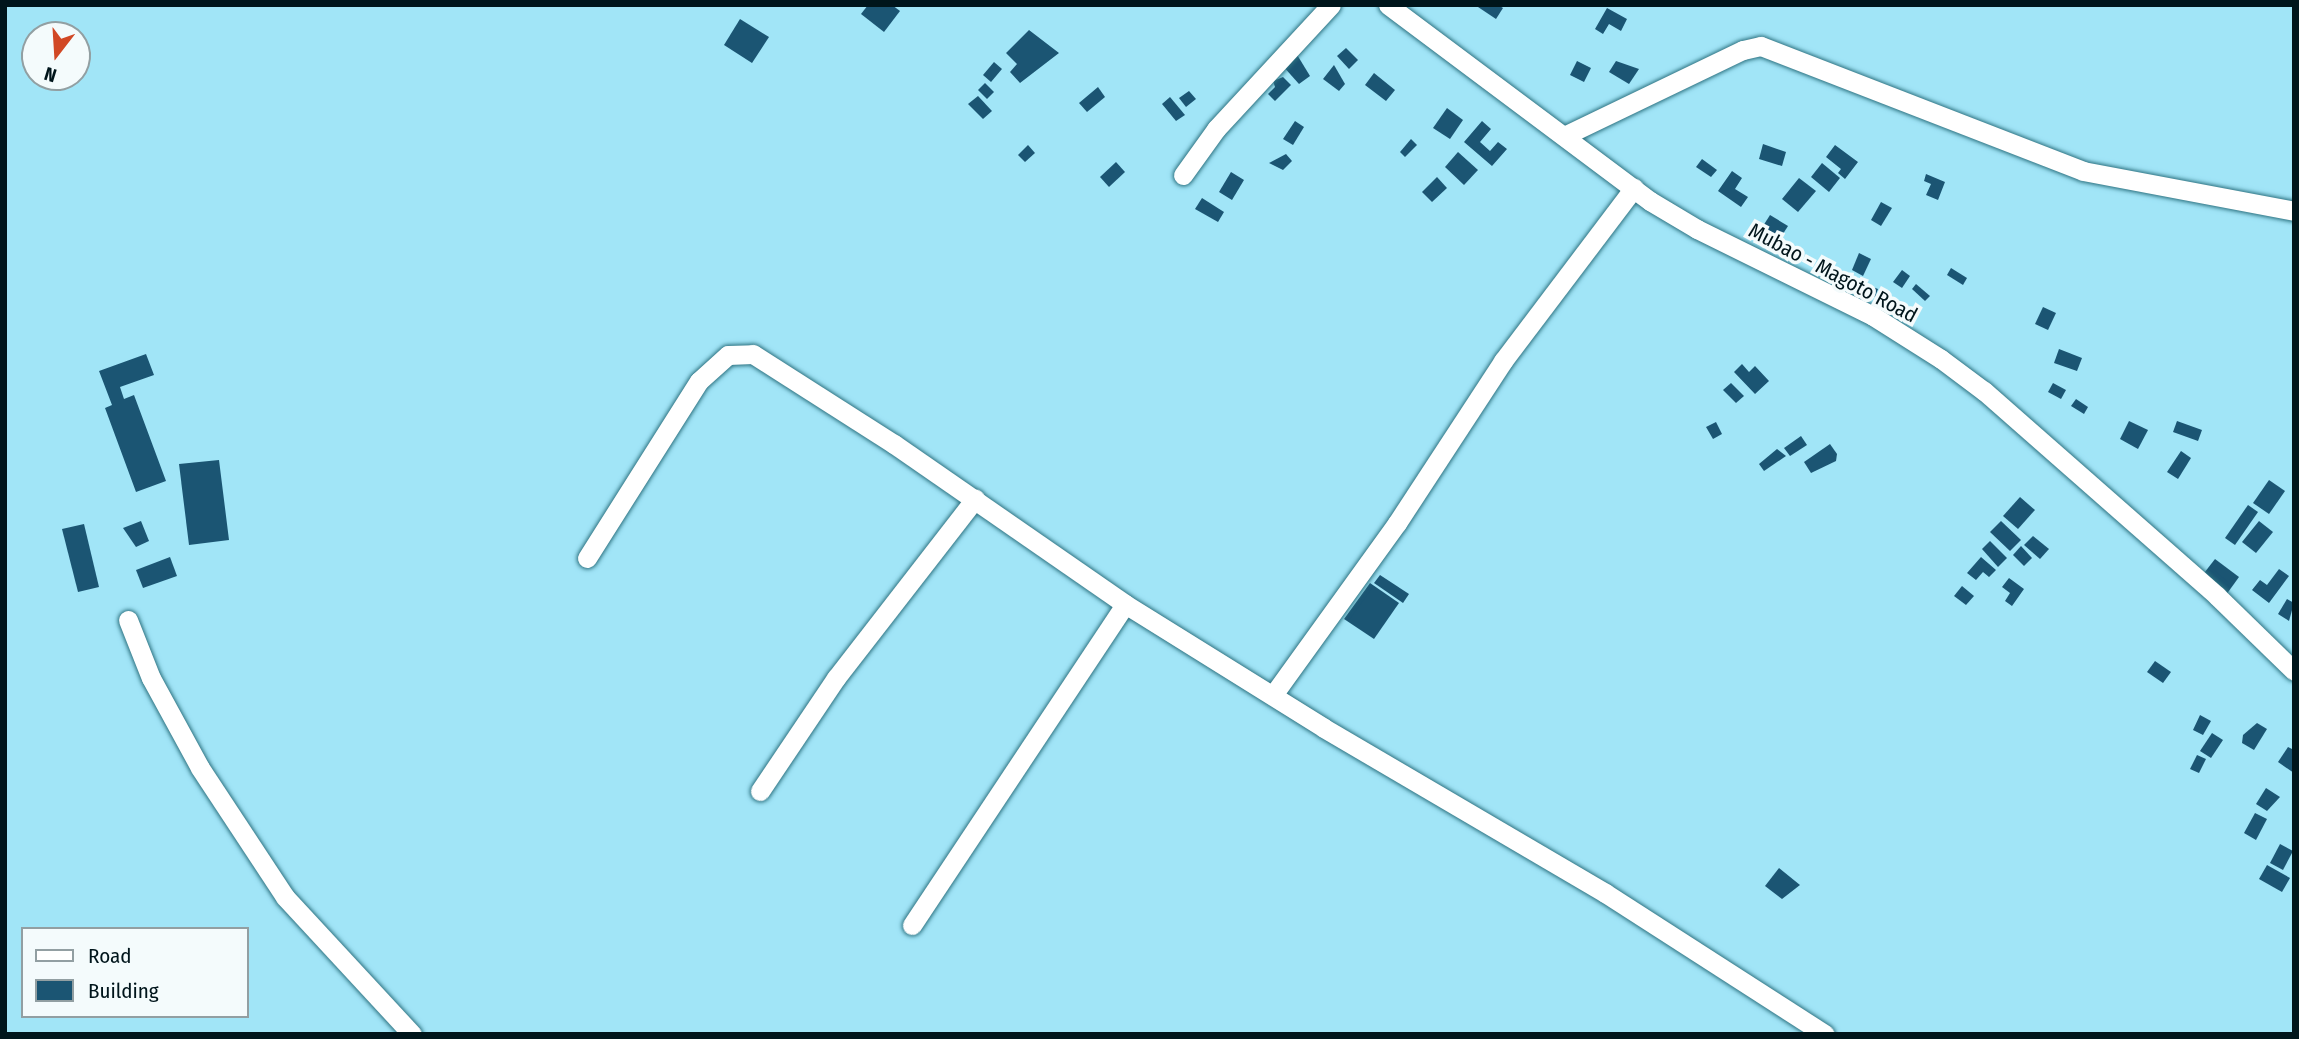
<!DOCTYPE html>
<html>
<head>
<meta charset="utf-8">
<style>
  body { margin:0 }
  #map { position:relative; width:2299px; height:1039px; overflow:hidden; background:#a1e5f7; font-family:"Fira Sans Condensed",sans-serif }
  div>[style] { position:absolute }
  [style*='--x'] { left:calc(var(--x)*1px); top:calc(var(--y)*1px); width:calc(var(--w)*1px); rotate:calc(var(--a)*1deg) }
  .building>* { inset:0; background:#1b5573 }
  .roads { filter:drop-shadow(0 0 2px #2e7382) drop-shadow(0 0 2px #2e7382) }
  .minor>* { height:19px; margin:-9.5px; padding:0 9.5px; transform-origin:9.5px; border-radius:9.5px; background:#fff }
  span { translate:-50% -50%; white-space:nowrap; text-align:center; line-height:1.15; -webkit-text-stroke:7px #f4fbfc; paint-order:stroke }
  .street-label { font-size:21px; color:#00151b }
  .frame { position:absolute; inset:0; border:7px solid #00151b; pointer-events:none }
  .legend { position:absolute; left:21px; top:927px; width:228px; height:91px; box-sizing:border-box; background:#f4fbfc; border:2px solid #929fa2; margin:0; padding:9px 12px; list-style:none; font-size:21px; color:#00151b }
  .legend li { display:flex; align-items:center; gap:14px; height:35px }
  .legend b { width:35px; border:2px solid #929fa2 }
  .north { position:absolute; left:21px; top:21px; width:70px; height:70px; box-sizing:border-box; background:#f4fbfc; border:2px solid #929fa2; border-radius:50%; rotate:197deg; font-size:19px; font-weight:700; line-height:28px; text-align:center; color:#00151b }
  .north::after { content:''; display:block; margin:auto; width:24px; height:32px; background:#d14825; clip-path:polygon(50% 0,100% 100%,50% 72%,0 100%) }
</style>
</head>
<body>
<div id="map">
  <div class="building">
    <i style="clip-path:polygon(868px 5px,892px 5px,900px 11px,884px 32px,861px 14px)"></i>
    <i style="clip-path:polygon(1475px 5px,1498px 5px,1503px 8px,1496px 19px)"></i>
    <i style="clip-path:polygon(1607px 8px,1627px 19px,1621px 31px,1609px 24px,1603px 34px,1595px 29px)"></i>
    <i style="clip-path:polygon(740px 19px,769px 37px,752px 63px,724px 45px)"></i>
    <i style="clip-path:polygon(1029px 30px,1059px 53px,1020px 83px,1010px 72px,1017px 64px,1006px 53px)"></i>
    <i style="clip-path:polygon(1346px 48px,1358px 60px,1349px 69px,1337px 56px)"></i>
    <i style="clip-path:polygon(1296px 53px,1310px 76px,1299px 84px,1282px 65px)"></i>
    <i style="clip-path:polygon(1577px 61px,1591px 68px,1584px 82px,1570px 75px)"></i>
    <i style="clip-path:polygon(1616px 61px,1639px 69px,1629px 84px,1609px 72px)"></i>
    <i style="clip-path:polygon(994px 62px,1002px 69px,991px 82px,983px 75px)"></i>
    <i style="clip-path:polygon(1334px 65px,1345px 84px,1339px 91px,1323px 79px)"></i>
    <i style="clip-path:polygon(1374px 73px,1395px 90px,1386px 101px,1365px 85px)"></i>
    <i style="clip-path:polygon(1283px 77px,1291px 85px,1275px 101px,1268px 94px,1275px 87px,1273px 81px)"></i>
    <i style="clip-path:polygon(985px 83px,994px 92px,987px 99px,978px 90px)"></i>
    <i style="clip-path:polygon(1098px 87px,1105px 97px,1087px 112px,1079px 103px)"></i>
    <i style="clip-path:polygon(1189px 91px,1196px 99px,1186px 107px,1179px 98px)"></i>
    <i style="clip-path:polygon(978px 96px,992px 111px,983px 119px,968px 104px)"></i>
    <i style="clip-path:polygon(1170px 97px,1185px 115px,1176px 121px,1162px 104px)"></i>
    <i style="clip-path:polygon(1447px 108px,1463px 120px,1450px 139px,1433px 128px)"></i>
    <i style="clip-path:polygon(1295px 121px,1304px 127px,1293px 145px,1283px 139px)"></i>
    <i style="clip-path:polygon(1482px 121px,1491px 129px,1480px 142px,1490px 151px,1498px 142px,1507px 149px,1492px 166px,1464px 142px)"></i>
    <i style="clip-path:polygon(1411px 139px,1417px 145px,1405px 157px,1400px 152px)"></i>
    <i style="clip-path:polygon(1763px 144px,1786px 152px,1782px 166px,1759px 159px)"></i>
    <i style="clip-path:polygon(1028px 145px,1035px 153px,1025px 162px,1018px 155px)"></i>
    <i style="clip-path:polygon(1835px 145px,1858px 162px,1845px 179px,1838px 173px,1841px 169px,1826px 157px)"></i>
    <i style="clip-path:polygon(1458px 152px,1478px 170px,1464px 185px,1445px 167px)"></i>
    <i style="clip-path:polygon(1286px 154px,1292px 161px,1283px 170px,1269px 163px)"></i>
    <i style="clip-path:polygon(1702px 159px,1717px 170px,1711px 177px,1696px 167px)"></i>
    <i style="clip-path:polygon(1116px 162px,1125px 172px,1109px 187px,1100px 177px)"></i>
    <i style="clip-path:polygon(1822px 163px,1840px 178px,1829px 192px,1811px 177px)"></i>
    <i style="clip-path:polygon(1732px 171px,1742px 178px,1735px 189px,1748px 197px,1741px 207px,1718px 191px)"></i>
    <i style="clip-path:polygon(1231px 172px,1244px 180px,1232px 200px,1219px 192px)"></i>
    <i style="clip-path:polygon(1926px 174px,1945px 182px,1938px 200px,1926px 195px,1931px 184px,1924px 181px)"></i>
    <i style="clip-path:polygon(1437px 177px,1447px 188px,1432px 202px,1422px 192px)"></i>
    <i style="clip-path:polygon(1799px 178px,1816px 191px,1798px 212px,1782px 199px)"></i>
    <i style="clip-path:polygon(1202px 198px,1224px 212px,1218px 222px,1195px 209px)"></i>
    <i style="clip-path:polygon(1881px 202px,1892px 208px,1881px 226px,1871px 220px)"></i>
    <i style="clip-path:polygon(1770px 215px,1788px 226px,1776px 245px,1758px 234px)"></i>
    <i style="clip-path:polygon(1859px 253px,1871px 259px,1863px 276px,1852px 270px)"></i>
    <i style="clip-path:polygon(1951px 268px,1967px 278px,1963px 285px,1947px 275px)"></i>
    <i style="clip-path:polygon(1902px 270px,1910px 276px,1902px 288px,1893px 282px)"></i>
    <i style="clip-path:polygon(1863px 283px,1878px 289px,1875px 297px,1860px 291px)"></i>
    <i style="clip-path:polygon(1916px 284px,1930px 296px,1925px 301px,1912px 289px)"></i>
    <i style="clip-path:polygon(2043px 307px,2056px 313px,2048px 330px,2035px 324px)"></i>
    <i style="clip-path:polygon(2059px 349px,2082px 358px,2077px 371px,2054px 363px)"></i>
    <i style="clip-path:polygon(146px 354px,154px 375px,120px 387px,124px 399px,134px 395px,166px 481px,136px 492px,105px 408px,112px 405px,99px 371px)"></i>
    <i style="clip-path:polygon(1742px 364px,1749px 372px,1755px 366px,1769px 381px,1755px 394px,1734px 372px)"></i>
    <i style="clip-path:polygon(1731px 383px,1744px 396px,1736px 403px,1723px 390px)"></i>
    <i style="clip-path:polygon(2053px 383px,2066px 390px,2061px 399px,2048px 392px)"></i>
    <i style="clip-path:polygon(2076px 399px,2088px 407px,2084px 414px,2071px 406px)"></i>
    <i style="clip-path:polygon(2129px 421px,2148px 430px,2138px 449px,2120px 439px)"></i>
    <i style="clip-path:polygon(2177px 421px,2202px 430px,2198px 441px,2173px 432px)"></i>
    <i style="clip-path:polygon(1716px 422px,1722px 434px,1713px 439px,1706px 427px)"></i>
    <i style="clip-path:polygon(1801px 436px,1807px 445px,1790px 456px,1784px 448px)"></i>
    <i style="clip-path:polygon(1830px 444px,1837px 454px,1836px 461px,1811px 473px,1804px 462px)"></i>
    <i style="clip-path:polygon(1777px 449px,1786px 456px,1764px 471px,1759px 464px)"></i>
    <i style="clip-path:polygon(2181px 451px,2191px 458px,2178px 479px,2167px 472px)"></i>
    <i style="clip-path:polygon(219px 460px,229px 540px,189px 545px,179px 464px)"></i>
    <i style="clip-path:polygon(2269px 480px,2285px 491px,2269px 514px,2253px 503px)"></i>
    <i style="clip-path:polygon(2020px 497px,2035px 510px,2018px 529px,2003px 516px)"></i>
    <i style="clip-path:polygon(2248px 505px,2258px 512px,2235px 545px,2225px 538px)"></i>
    <i style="clip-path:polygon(141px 521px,149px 541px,136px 547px,123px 528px)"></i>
    <i style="clip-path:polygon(2001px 521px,2021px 540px,2010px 551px,1990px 532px)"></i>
    <i style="clip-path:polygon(2259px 521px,2273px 532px,2256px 553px,2242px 542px)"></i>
    <i style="clip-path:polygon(84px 524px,99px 587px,78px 592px,62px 529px)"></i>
    <i style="clip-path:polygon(2033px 536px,2049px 549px,2040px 559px,2024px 545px)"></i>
    <i style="clip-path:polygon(1990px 541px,2007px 558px,1998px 567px,1982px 549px)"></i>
    <i style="clip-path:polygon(2021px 546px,2032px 558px,2024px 566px,2013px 555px)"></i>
    <i style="clip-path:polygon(170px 557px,177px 576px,143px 588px,136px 570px)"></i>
    <i style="clip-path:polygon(1981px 557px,1996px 570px,1989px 577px,1983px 572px,1976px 580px,1967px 573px)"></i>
    <i style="clip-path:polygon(2215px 559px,2239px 577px,2226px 595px,2201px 577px)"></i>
    <i style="clip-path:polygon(2279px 569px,2289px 576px,2269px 603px,2252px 590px,2260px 580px,2267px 585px)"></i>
    <i style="clip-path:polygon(1380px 575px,1409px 594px,1403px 603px,1374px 583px)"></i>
    <i style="clip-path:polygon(2009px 578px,2024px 589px,2012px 606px,2005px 601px,2010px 593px,2002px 587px)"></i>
    <i style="clip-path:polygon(1370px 583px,1399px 603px,1374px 639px,1344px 619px)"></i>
    <i style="clip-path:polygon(1962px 586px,1974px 596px,1966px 605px,1954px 596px)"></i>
    <i style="clip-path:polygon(2287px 599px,2294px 603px,2289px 621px,2278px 614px)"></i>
    <i style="clip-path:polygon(2155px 661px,2171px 672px,2163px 683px,2147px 672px)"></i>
    <i style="clip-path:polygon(2200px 715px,2211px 721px,2203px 735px,2193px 730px)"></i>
    <i style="clip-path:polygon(2257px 723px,2267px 729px,2254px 750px,2242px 743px,2243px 735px)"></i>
    <i style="clip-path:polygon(2212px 733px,2223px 740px,2211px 758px,2200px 751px)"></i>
    <i style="clip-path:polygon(2288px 747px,2294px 750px,2294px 773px,2278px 762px)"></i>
    <i style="clip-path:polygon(2197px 755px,2206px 759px,2199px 773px,2190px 769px)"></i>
    <i style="clip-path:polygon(2266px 788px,2280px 797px,2267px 811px,2256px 804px)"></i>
    <i style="clip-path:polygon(2255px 813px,2267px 819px,2256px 840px,2244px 833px)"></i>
    <i style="clip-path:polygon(2280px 844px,2293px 851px,2283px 870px,2270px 863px)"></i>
    <i style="clip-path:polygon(2267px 865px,2290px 878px,2282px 892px,2259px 879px)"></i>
    <i style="clip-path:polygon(1779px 868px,1800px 885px,1782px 899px,1765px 886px)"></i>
  </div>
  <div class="roads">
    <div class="minor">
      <i style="--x:1388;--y:5;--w:327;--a:36.8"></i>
      <i style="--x:1650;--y:201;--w:55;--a:30.8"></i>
      <i style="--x:1697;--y:229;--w:196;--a:26.3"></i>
      <i style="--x:1873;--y:316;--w:80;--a:32.3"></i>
      <i style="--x:1941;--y:359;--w:54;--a:36.7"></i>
      <i style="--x:1984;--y:391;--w:310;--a:41.3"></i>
      <i style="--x:2217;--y:596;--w:107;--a:44.2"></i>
      <i style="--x:1566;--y:135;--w:196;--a:-25.7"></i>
      <i style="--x:1743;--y:50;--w:18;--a:-13"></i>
      <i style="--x:1761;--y:46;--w:345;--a:21.2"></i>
      <i style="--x:2083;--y:171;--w:215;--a:10.7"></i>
      <i style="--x:1183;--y:175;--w:57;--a:-54.3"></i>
      <i style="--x:1216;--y:129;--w:169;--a:-47.2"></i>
      <i style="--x:587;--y:558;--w:209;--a:-57.7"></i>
      <i style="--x:699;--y:381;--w:39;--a:-42"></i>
      <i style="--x:728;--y:355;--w:25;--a:-2"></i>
      <i style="--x:753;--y:354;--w:167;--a:32.6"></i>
      <i style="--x:894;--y:444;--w:281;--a:34.7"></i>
      <i style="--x:1125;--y:604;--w:234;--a:31.9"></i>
      <i style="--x:1324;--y:728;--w:326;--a:30.4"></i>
      <i style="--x:1605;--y:893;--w:261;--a:32.7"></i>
      <i style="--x:128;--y:620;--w:62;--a:68.4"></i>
      <i style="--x:151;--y:678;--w:102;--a:61.4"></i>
      <i style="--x:200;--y:768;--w:154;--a:56.6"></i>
      <i style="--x:285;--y:897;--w:187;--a:47.2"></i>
      <i style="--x:1273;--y:695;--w:212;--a:-54.2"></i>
      <i style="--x:1397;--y:523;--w:194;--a:-56.8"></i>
      <i style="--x:1503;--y:361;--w:217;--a:-52.9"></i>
      <i style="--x:760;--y:791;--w:136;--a:-56.1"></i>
      <i style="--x:836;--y:678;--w:227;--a:-52.2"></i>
      <i style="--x:912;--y:925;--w:385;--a:-56.4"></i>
    </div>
  </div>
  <div class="street-label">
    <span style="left:1833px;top:273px;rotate:28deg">Mubao - Magoto Road</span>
  </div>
  <div class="frame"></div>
  <ul class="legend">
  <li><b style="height:9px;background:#fff"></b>Road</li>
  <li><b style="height:19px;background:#1b5573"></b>Building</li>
  </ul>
  <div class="north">N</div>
</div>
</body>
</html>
